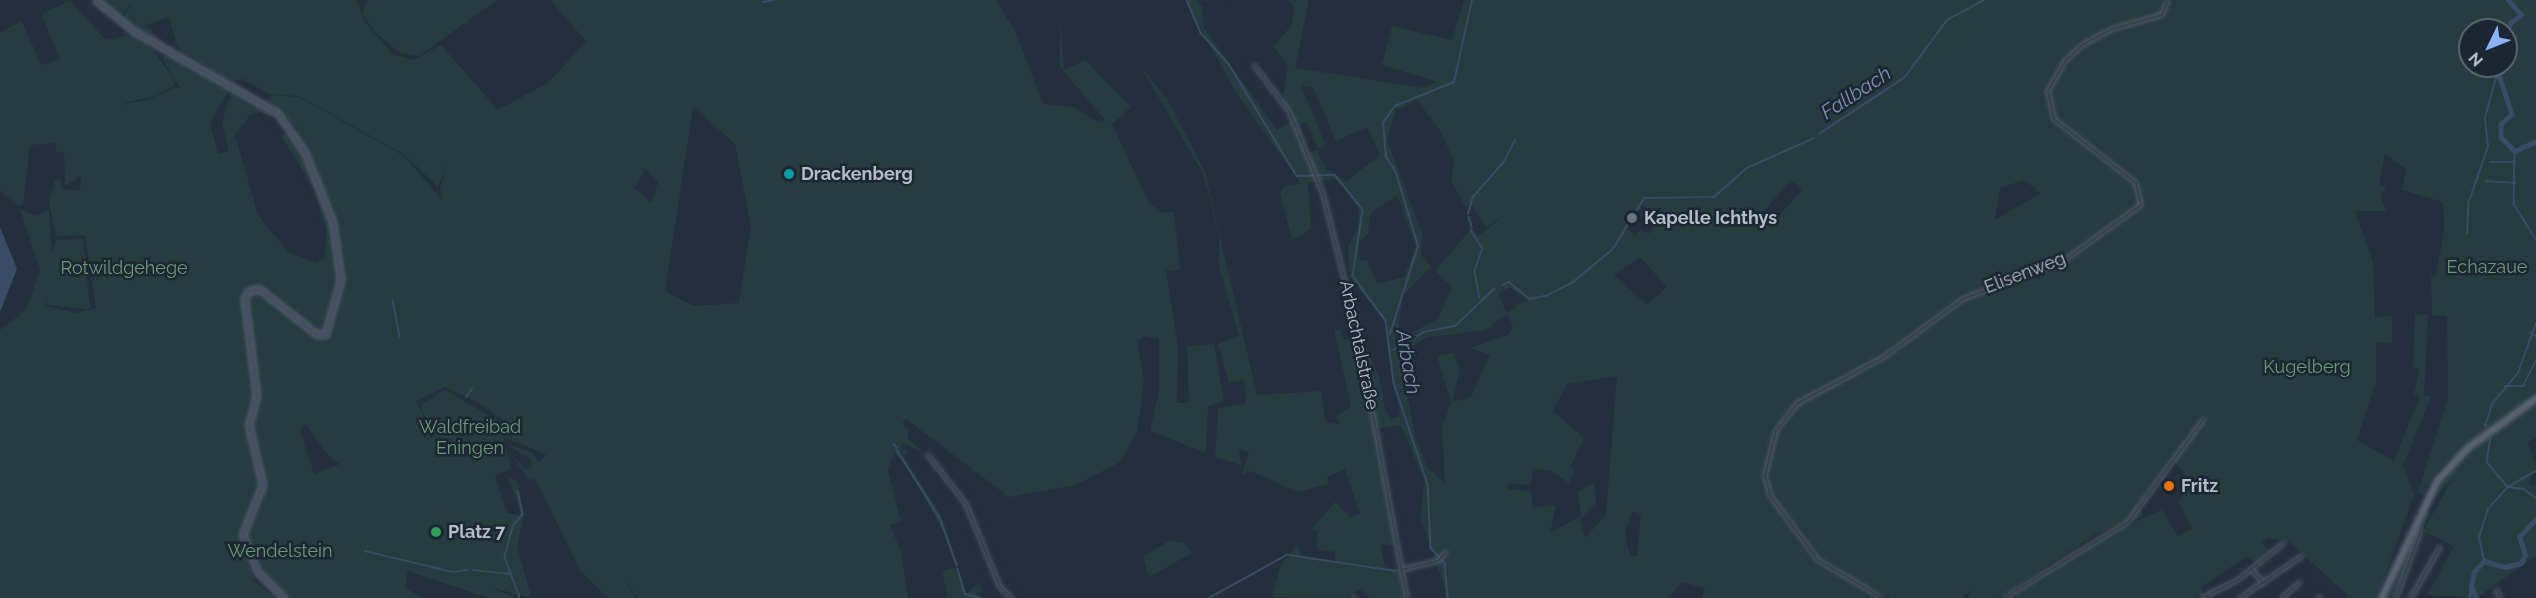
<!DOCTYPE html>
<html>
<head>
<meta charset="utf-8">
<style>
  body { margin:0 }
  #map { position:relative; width:2536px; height:598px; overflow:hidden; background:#242f3e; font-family:Raleway,sans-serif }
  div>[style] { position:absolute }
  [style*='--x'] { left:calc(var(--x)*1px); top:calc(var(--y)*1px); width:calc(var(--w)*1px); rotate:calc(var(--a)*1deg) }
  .green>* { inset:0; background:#263c3f }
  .water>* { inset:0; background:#394c67 }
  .stream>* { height:1.5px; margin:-0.75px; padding:0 0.75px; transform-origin:0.75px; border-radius:0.75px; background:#394c67 }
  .canal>* { height:3px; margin:-1.5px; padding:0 1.5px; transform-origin:1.5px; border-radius:1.5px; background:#394c67 }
  .river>* { height:4.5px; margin:-2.25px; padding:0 2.25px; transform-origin:2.25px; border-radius:2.25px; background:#394c67 }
  .roads { filter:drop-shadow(0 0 2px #565f6c) drop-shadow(0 0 2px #565f6c) }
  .street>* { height:2px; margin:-1px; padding:0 1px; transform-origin:1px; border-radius:1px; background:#38414e }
  .secondary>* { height:4.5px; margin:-2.25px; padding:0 2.25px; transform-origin:2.25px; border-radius:2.25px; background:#465061 }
  .primary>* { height:5px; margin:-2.5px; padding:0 2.5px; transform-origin:2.5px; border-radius:2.5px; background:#56606e }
  .dots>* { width:16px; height:16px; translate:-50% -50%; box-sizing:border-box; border:3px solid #1d2633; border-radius:50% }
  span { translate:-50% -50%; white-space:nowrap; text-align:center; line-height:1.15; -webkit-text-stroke:5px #1d2633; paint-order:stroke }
  .poi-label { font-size:18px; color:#b4bcc9; font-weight:700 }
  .left { translate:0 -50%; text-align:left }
  .park-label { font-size:18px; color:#6b9a76 }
  .street-label { font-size:18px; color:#b4bcc9 }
  .water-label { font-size:20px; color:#7c92b1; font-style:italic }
  .north { position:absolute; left:2458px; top:18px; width:60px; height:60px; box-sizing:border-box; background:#1d2633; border:2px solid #59626f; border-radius:50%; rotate:227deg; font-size:16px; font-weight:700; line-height:24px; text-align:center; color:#b4bcc9 }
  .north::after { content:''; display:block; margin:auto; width:21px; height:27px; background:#8ab4f8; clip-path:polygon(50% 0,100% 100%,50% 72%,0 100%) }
</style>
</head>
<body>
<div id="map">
  <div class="green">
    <i style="clip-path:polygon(evenodd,98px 0,356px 0,364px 21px,393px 55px,413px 60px,441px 45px,498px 110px,549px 82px,586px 41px,550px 0,996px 0,1016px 33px,1043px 104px,1073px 107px,1099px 123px,1106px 121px,1060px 67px,1060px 18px,1064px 70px,1085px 60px,1131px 107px,1112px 124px,1148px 201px,1161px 213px,1174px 212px,1180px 270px,1166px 270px,1178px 347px,1177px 403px,1189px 403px,1187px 347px,1214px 344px,1224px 401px,1208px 406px,1206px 453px,1150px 431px,1159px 392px,1159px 339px,1144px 336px,1137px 341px,1144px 380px,1137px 432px,1120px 462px,1076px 485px,1009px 497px,906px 419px,902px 424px,909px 430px,908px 439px,924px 453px,902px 443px,901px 448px,909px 451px,904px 457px,942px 517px,952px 548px,907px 464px,894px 453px,888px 470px,901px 522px,890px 525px,901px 552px,908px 598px,639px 598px,621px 577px,637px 598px,608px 598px,580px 570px,535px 479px,529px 480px,512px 456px,526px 469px,532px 467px,530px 459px,508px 445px,531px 452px,539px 462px,546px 454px,503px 437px,511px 468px,495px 476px,507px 513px,522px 516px,508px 477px,518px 482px,524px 515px,517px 547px,532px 598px,490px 587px,515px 598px,489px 598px,407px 571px,406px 589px,425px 598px,288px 598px,266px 579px,247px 544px,243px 545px,255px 582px,276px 598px,0 598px,0 330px,26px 310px,40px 270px,20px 209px,35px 216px,49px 210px,52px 255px,56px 240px,83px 239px,90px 309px,47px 305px,46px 299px,45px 306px,76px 313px,96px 308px,85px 235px,56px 236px,49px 203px,55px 180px,60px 179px,63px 190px,80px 190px,81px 181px,80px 176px,65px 186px,64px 151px,56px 153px,55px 177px,56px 143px,30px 145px,23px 204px,18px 206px,0 190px,0 33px,22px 21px,41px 65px,60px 59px,41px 14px,70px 1px,106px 40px,132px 34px,146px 41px,175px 80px,174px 86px,153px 96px,115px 106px,147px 100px,176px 87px,181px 89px,163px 60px,165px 51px,231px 86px,210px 123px,218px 154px,229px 151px,222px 122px,233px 87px,274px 110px,272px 117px,260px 112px,250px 115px,235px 135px,258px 215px,288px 252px,316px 263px,325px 257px,326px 229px,313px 187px,281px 136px,300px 130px,267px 101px,272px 95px,299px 97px,404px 156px,443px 201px,440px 189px,448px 163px,438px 187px,405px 155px,299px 96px,269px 94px,243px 79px,231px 81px,178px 49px,169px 17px,146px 25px,163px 43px,122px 20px,132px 4px,118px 17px,98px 0,693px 107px,735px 144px,751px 226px,739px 303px,693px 306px,665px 291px,693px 107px,98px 0,645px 169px,658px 182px,651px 203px,635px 188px,645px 169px,98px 0,445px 387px,479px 403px,521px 434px,445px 390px,420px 405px,434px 435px,416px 401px,445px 387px,98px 0,306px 425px,325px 452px,340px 464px,314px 474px,300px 430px,306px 425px)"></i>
    <i style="clip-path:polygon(368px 0,497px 0,419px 56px,400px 53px,375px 32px,362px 13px)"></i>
    <i style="clip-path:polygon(evenodd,1185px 0,1196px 0,1202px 7px,1204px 28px,1277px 130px,1293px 120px,1282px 101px,1288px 66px,1274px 47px,1292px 24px,1294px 6px,1287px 0,1309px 0,1295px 68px,1424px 88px,1438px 82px,1382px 65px,1392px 26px,1452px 40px,1464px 0,2536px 0,2536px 438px,2528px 442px,2536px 467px,2528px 484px,2536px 486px,2536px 556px,2476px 598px,2428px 594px,2454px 546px,2423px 531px,2452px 479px,2430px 502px,2427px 499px,2455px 455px,2434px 474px,2423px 495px,2418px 492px,2448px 398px,2447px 316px,2432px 315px,2431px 276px,2436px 275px,2444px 232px,2443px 202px,2402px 190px,2406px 169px,2385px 154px,2379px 184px,2387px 189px,2380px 194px,2386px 211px,2355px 211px,2373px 262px,2375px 318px,2392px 315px,2392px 344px,2376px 342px,2376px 382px,2357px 440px,2394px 461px,2420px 397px,2414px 394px,2419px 370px,2413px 367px,2415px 314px,2428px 315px,2424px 395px,2431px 397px,2403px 465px,2414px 495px,2377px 598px,2351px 598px,2288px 541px,2267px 538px,2262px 543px,2270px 552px,2256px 564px,2247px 556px,2201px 587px,2204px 595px,2196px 598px,2008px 598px,2107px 534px,2162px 510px,2178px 536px,2192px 529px,2178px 501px,2193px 483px,2172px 459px,2144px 495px,2139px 506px,2144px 516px,2097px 533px,1998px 598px,1968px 598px,1972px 589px,1962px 598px,1890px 598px,1867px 585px,1875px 598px,1702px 598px,1705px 588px,1682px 582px,1669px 598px,1448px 598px,1421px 519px,1424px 480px,1401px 425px,1376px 429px,1397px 546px,1380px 544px,1385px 567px,1401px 569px,1406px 598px,1370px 598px,1361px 588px,1345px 598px,1272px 597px,1280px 566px,1298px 544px,1301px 555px,1335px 563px,1335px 552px,1317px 549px,1317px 531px,1311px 530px,1335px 502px,1350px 517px,1360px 514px,1345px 469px,1327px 477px,1329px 484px,1298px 492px,1251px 471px,1242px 475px,1249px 452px,1239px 449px,1241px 465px,1215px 457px,1218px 408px,1246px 404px,1244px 380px,1229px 383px,1218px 344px,1239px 336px,1219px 267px,1219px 234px,1203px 173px,1141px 67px,1167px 99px,1205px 172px,1257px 395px,1321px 391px,1326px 422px,1340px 424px,1336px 416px,1351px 406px,1334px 330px,1340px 329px,1343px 340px,1358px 336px,1357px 327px,1379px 377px,1385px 409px,1391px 419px,1400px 416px,1385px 322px,1350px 277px,1348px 245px,1358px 229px,1359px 207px,1336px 179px,1308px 183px,1311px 229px,1292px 240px,1280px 193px,1285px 185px,1301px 184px,1237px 94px,1185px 0,2470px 30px,2506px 30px,2506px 66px,2470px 66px,2470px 30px,1185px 0,1301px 85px,1313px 87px,1336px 141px,1367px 127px,1380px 155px,1347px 181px,1327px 170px,1316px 150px,1308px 153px,1298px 126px,1307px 122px,1318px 149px,1326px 146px,1301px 85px,1185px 0,1417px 100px,1441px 132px,1454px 162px,1451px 180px,1466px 208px,1470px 203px,1486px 227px,1506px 214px,1477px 237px,1472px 228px,1435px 271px,1452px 287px,1438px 319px,1397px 340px,1403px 295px,1431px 267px,1421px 255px,1422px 233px,1387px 140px,1396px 110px,1417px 100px,1185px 0,1791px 180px,1802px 190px,1775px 220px,1763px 213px,1753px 225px,1748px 221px,1742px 211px,1763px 212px,1791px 180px,1185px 0,2024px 180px,2041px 193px,1995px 220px,2000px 188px,2024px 180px,1185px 0,1397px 195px,1416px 247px,1404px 277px,1377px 284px,1367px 260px,1360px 261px,1359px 242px,1368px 234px,1370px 214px,1397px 195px,1185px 0,1643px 206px,1660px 213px,1649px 234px,1641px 230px,1635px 237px,1626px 226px,1643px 206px,1185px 0,1640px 257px,1667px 287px,1647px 305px,1614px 275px,1640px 257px,1185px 0,1510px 287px,1526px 300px,1507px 313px,1498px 294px,1510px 287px,1185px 0,1507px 314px,1513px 326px,1509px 334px,1471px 348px,1490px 355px,1471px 397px,1452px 402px,1460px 370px,1453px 353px,1437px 356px,1451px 402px,1442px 428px,1445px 483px,1427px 467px,1416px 439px,1399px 354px,1427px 337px,1485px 330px,1507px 314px,1185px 0,1617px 376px,1606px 515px,1585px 538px,1580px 519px,1596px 503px,1594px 482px,1578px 492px,1581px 516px,1550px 533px,1556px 505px,1533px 508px,1531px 491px,1508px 489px,1508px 484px,1530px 485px,1533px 469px,1551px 471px,1569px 483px,1574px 470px,1570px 467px,1584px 438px,1553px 411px,1567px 384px,1617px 376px,1185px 0,1632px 511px,1641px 514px,1637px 556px,1630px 556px,1625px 533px,1632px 511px)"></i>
    <i style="clip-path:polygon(2425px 503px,2429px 515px,2392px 598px,2386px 598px)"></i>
    <i style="clip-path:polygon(1169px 541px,1183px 542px,1192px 553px,1149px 577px,1143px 557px)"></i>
    <i style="clip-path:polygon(958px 567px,966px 594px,979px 583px,982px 591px,976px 595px,982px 598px,948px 598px,942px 571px)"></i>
  </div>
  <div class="water">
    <i style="clip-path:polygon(0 227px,17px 269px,0 312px)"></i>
  </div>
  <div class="stream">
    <i style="--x:1187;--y:0;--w:36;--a:67"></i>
    <i style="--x:1201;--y:33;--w:42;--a:47.9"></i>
    <i style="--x:1229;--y:64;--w:131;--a:58.7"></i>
    <i style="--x:1297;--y:176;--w:38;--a:-2"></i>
    <i style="--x:1335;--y:175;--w:45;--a:51.3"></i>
    <i style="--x:1363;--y:210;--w:67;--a:98.6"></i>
    <i style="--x:1353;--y:276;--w:56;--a:53.7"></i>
    <i style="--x:1386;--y:321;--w:63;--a:82.6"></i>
    <i style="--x:1394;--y:383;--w:107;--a:71.4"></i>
    <i style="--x:1428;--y:484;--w:64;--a:87.3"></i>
    <i style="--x:1431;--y:548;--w:21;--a:47"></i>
    <i style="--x:1445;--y:563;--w:35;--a:85"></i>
    <i style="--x:763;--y:2;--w:10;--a:-11"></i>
    <i style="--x:1819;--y:134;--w:103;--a:-33.5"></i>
    <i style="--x:1905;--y:77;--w:71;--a:-53.6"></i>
    <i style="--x:1947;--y:20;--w:42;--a:-28.4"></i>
    <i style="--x:2515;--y:151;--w:53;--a:91.1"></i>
    <i style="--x:2514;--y:204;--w:41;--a:57.8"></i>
    <i style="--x:2490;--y:162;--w:23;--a:0"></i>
    <i style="--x:2486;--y:181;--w:29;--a:4"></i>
    <i style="--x:1468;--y:214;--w:18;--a:-74"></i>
    <i style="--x:1473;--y:197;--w:45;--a:-48.6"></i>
    <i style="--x:1503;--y:163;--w:26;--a:-62"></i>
    <i style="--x:1469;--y:217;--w:4;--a:76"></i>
    <i style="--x:1471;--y:222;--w:5;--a:79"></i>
    <i style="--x:1471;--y:230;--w:22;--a:58"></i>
    <i style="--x:1483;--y:249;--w:23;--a:110"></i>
    <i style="--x:1475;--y:271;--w:27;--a:80"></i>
    <i style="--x:2467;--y:234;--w:33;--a:-87"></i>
    <i style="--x:2469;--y:201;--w:57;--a:-70.6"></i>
    <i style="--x:2488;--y:147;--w:29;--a:-96"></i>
    <i style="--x:2485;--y:118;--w:46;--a:-74.7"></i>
    <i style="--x:1503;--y:285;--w:7;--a:-27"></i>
    <i style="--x:1509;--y:282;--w:27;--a:39"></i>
    <i style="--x:1530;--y:299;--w:16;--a:-11"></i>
    <i style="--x:1546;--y:296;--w:29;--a:-27"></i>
    <i style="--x:1572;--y:283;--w:53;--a:-39.7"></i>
    <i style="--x:1613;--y:249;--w:60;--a:-58.7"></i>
    <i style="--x:1644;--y:198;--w:70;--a:-0.8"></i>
    <i style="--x:1714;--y:197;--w:44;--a:-41.3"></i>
    <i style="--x:1747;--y:168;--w:73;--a:-24.1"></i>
    <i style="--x:393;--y:300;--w:37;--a:79"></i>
    <i style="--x:2530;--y:332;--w:7;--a:34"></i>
    <i style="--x:1390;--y:334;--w:92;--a:-72.3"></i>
    <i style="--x:1418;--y:246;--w:76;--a:-106.8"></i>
    <i style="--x:1396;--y:173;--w:19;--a:-122"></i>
    <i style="--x:1386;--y:157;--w:34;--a:-95"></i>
    <i style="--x:1383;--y:123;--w:21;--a:-55"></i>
    <i style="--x:1395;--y:106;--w:64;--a:-22.1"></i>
    <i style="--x:1454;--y:82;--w:84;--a:-77.6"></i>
    <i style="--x:1393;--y:350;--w:36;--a:-30"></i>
    <i style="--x:1424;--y:332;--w:32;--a:-11"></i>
    <i style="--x:1455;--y:326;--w:54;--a:-43.5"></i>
    <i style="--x:2505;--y:386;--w:18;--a:0"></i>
    <i style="--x:2523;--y:386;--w:28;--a:-63"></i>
    <i style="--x:466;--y:397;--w:10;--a:-53"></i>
    <i style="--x:2485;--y:426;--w:23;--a:-72"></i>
    <i style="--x:2492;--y:404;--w:40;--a:-50"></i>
    <i style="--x:2518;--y:373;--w:53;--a:-70.2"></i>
    <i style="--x:2491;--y:437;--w:25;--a:99"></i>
    <i style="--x:2487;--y:462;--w:33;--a:50"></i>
    <i style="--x:2508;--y:487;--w:32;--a:-30"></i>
    <i style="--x:894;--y:444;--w:5;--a:53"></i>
    <i style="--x:897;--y:450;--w:80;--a:57.7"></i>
    <i style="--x:940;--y:518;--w:50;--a:70.1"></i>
    <i style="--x:518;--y:491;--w:24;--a:78"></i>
    <i style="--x:523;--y:514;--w:16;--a:128"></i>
    <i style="--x:513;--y:527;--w:31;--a:105"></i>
    <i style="--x:505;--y:557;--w:44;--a:69.9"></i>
    <i style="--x:365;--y:551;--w:90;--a:13.4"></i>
    <i style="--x:453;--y:572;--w:15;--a:-8"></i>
    <i style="--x:1289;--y:555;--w:108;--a:8.5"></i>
    <i style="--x:2484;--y:561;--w:25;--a:-102"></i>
    <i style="--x:2479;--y:537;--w:29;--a:-72"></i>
    <i style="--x:2488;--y:509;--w:30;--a:-48"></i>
    <i style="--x:2508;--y:487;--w:16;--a:7"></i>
    <i style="--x:2524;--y:489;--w:15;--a:37"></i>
    <i style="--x:958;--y:569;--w:26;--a:74"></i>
    <i style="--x:965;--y:594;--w:16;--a:14"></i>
    <i style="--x:473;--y:570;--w:37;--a:6"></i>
    <i style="--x:1209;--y:598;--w:89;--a:-28.9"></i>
  </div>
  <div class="canal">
    <i style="--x:2469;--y:598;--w:11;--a:-80"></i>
  </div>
  <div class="river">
    <i style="--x:2506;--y:37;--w:15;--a:-74"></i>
    <i style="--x:2510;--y:23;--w:14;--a:-36"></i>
    <i style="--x:2521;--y:15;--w:20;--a:-131"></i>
    <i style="--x:2496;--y:66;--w:51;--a:71.6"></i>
    <i style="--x:2512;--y:114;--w:16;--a:135"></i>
    <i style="--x:2501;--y:125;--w:12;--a:90"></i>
    <i style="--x:2501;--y:137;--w:20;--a:45"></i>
    <i style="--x:2515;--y:151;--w:23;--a:-25"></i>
    <i style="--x:2476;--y:598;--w:12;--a:-114"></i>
    <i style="--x:2471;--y:587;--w:15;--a:-79"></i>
    <i style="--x:2474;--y:572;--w:15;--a:-48"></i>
    <i style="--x:2484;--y:561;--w:22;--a:16"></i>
    <i style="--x:2505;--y:567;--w:16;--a:-14"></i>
    <i style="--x:2521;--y:563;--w:9;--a:-63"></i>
    <i style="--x:2525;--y:555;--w:19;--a:-108"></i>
    <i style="--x:2519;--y:537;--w:25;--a:-47"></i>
  </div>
  <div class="roads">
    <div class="street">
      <i style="--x:1254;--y:65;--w:60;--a:53.1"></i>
      <i style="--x:1290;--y:113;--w:87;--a:67.8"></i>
      <i style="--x:1323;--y:194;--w:139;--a:75.9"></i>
      <i style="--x:1357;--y:329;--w:274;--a:79.5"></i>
      <i style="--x:927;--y:454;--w:63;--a:52"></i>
      <i style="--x:966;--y:504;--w:90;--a:67.7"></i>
      <i style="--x:1000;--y:587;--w:16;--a:43"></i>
      <i style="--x:1401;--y:570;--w:38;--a:-14"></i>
      <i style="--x:1438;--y:561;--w:12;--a:-48"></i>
      <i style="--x:2252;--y:570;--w:18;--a:49"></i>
      <i style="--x:2496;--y:590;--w:9;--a:58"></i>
      <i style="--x:1353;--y:596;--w:2;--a:63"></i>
      <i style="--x:1882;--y:598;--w:74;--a:-149.3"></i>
      <i style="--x:1818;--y:560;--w:79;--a:-126.7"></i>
      <i style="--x:1771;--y:497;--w:22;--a:-106"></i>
      <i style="--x:1765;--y:476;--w:46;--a:-76.3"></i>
      <i style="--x:1776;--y:431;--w:36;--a:-52"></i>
      <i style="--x:1798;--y:403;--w:98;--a:-28.1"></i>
      <i style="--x:1884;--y:357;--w:98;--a:-36.3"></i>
      <i style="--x:1963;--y:299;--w:109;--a:-20.9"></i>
      <i style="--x:2065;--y:260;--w:94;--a:-35.9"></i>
      <i style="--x:2141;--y:205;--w:23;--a:-103"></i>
      <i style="--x:2136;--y:183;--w:104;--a:-142"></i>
      <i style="--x:2054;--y:119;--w:29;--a:-102"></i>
      <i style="--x:2048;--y:91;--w:36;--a:-60"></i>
      <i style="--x:2066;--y:60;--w:24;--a:-42"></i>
      <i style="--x:2084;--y:44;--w:32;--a:-28"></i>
      <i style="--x:2112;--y:29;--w:52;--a:-15.6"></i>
      <i style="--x:2162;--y:15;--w:16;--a:-68"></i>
      <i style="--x:2004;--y:598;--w:145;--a:-31.5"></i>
      <i style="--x:2128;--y:522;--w:128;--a:-53.6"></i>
      <i style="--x:2202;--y:598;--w:40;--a:-26.6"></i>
      <i style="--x:2238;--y:580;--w:60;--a:-39"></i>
      <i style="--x:2240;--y:598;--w:75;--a:-34.1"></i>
      <i style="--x:2282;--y:598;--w:24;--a:-42"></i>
      <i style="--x:2318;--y:598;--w:3;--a:-45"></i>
      <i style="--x:2396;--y:598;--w:72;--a:-69.8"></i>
      <i style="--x:2411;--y:598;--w:59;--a:-60.4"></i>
    </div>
    <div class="secondary">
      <i style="--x:96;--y:0;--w:49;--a:39.2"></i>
      <i style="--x:134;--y:31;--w:166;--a:29.7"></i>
      <i style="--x:278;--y:113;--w:47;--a:55.3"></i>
      <i style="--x:305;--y:152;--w:75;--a:68.2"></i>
      <i style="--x:333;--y:222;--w:59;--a:82.1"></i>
      <i style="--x:341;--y:280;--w:57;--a:105.3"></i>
      <i style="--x:326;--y:335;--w:9;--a:180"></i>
      <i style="--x:317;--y:335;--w:74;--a:-141.6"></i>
      <i style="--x:259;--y:289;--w:11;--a:165"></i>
      <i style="--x:248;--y:292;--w:9;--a:111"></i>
      <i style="--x:245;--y:300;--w:97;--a:82.9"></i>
      <i style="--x:257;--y:396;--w:30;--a:105"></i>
      <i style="--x:249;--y:425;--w:62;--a:76.9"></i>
      <i style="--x:263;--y:485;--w:54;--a:111.8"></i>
      <i style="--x:243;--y:535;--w:40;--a:68"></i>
      <i style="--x:258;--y:572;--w:37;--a:45"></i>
    </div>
    <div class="primary">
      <i style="--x:2381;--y:598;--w:131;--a:-64.6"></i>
      <i style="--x:2437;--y:480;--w:45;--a:-46.8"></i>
      <i style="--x:2468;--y:447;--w:84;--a:-35.8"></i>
    </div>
  </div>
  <div class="dots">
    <i style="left:789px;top:174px;background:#0f9aa8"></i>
    <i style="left:1632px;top:218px;background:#6b7280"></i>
    <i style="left:2169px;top:486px;background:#e8710a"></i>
    <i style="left:436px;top:532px;background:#2e9e5b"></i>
  </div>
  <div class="poi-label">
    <span class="left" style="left:801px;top:174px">Drackenberg</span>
    <span class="left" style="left:1644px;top:218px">Kapelle Ichthys</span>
    <span class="left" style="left:2181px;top:486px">Fritz</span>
    <span class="left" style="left:448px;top:532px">Platz 7</span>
  </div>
  <div class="park-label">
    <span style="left:2487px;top:267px">Echazaue</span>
    <span style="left:124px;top:268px">Rotwildgehege</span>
    <span style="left:2307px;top:367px">Kugelberg</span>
    <span style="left:470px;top:438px">Waldfreibad<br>Eningen</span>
    <span style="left:280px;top:551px">Wendelstein</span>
  </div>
  <div class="street-label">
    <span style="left:2025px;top:273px;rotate:-21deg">Elisenweg</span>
    <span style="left:1359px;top:345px;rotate:78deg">Arbachtalstraße</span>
  </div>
  <div class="water-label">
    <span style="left:1856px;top:93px;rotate:-33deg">Fallbach</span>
    <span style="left:1408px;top:362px;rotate:80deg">Arbach</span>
  </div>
  <div class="north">N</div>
</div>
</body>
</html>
